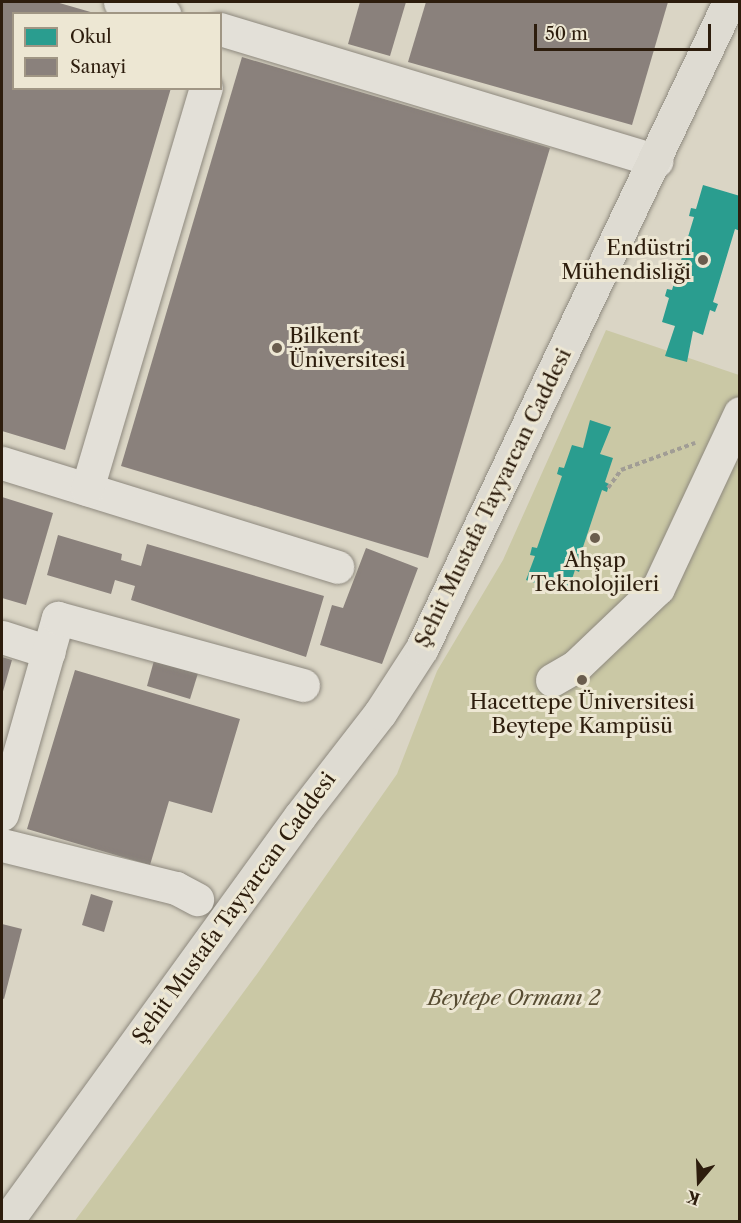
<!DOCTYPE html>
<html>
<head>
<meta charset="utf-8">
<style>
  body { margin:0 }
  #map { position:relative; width:741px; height:1223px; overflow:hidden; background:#dad5c5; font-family:"Libre Caslon Text",serif }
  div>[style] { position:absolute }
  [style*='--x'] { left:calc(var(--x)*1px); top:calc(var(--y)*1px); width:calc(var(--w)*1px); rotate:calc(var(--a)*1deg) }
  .green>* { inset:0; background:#cac8a5 }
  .schools>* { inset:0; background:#2a9d8f }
  .industry>* { inset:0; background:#8a817c }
  .path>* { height:4px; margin-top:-2px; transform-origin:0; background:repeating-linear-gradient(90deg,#a19d95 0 4.5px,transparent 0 7.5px) }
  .roads { filter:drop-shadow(0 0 2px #8e897e) drop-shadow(0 0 2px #8e897e) }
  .minor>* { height:33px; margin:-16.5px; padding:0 16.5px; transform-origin:16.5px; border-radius:16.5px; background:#e3e0d8 }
  .major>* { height:33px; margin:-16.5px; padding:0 16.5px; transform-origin:16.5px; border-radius:16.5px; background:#dedbd2 }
  .dots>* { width:16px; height:16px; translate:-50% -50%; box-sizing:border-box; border:3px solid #ede7d3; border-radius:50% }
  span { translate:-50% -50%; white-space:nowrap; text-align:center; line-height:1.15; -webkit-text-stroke:6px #ede7d3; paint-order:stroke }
  .poi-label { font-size:21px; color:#2d1d0d }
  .right { translate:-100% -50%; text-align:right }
  .left { translate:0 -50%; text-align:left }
  .street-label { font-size:21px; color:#2d1d0d }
  .park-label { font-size:21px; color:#584d33; font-style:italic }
  .frame { position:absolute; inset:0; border:3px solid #2d1d0d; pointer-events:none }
  .legend { position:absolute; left:12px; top:12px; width:210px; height:78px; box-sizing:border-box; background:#ede7d3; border:2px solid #a09684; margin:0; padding:8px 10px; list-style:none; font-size:18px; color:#2d1d0d }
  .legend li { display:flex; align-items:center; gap:12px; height:30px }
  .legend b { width:30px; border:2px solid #a09684 }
  .north { position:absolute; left:669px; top:1151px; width:60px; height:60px; -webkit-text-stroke:4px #ede7d3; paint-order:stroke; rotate:199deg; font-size:16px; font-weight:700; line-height:24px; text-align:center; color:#2d1d0d }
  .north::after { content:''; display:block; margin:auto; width:21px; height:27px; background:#2d1d0d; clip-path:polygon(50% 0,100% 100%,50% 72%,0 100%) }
  .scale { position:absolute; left:534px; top:24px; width:177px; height:27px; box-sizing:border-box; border:3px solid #2d1d0d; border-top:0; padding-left:8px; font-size:18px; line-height:21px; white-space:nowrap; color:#2d1d0d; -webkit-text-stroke:4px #ede7d3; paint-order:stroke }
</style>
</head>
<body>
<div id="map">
  <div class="green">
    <i style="clip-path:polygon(606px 330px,739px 375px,739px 1221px,74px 1222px,257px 974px,397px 774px,437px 671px,503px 560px)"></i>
  </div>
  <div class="schools">
    <i style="clip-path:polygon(703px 185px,740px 196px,740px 231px,735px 229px,713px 302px,718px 304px,715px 312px,710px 310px,703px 335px,693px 331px,687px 362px,665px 356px,675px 326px,662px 322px,669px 298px,665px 296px,667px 289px,672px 290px,694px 217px,689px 216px,691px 208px,696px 209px)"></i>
    <i style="clip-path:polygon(590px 420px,611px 427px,600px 454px,613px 458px,605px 482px,609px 484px,607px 492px,602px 490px,578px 562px,582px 564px,579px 572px,575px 570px,567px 594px,526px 580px,535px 556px,530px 555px,532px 547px,537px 548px,562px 476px,557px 474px,559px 467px,564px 468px,572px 445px,583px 448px)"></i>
  </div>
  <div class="industry">
    <i style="clip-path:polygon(2px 2px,56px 2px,94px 13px,14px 14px,14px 88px,171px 88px,65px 450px,2px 431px)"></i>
    <i style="clip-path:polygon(360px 2px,406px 2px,390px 56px,348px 44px)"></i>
    <i style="clip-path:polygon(426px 2px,668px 2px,632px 125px,408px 62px)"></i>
    <i style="clip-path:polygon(242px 57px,550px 148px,428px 558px,121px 466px)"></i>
    <i style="clip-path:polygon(2px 497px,53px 513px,26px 605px,2px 598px)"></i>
    <i style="clip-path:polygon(58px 535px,122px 554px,121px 560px,141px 566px,147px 544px,324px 596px,306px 657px,131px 600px,135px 586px,115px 580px,111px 594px,47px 575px)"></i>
    <i style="clip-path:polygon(366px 548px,418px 568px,382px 664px,320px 645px,332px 605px,343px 608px)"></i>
    <i style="clip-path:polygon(2px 657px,12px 660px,2px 695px)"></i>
    <i style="clip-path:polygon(155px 657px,199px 670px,190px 699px,147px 686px)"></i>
    <i style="clip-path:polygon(75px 670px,240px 719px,212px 813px,169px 801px,150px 865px,27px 829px)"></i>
    <i style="clip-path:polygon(91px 894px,113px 901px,104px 932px,82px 925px)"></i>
    <i style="clip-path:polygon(2px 924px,22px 929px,4px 999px,2px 998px)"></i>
  </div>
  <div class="path">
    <i style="--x:608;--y:488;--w:22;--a:-54"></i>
    <i style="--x:621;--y:470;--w:79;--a:-20"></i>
  </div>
  <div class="roads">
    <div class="minor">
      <i style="--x:120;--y:2;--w:46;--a:15.3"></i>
      <i style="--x:220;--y:29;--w:456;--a:16.8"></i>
      <i style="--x:2;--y:463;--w:351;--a:17.2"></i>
      <i style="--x:87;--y:489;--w:418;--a:-73.5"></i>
      <i style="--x:2;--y:637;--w:49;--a:17.7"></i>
      <i style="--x:552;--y:680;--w:28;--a:-30"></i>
      <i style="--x:576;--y:666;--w:113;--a:-43.6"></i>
      <i style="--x:658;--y:588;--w:193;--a:-64.9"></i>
      <i style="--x:2;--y:814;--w:204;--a:-74.1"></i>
      <i style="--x:58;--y:618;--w:254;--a:15.3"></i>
      <i style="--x:2;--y:845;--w:179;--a:13.9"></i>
      <i style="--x:176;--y:888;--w:24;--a:28"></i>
    </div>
    <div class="major">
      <i style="--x:6;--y:1222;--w:501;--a:-54.09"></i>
      <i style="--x:300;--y:816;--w:130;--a:-52.2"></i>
      <i style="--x:380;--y:713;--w:77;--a:-57.1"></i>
      <i style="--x:422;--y:648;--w:715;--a:-64.58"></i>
    </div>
  </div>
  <div class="dots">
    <i style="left:703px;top:260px;background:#6a5d4d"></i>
    <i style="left:277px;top:348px;background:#6a5d4d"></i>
    <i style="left:595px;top:538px;background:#6a5d4d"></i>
    <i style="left:582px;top:680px;background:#6a5d4d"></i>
  </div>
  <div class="poi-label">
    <span class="right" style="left:691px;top:260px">Endüstri<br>Mühendisliği</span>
    <span class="left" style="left:289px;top:348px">Bilkent<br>Üniversitesi</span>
    <span style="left:595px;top:572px">Ahşap<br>Teknolojileri</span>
    <span style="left:582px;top:714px">Hacettepe Üniversitesi<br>Beytepe Kampüsü</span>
  </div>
  <div class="street-label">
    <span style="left:493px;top:498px;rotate:-64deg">Şehit Mustafa Tayyarcan Caddesi</span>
    <span style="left:234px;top:908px;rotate:-54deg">Şehit Mustafa Tayyarcan Caddesi</span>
  </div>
  <div class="park-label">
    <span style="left:514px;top:998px">Beytepe Ormanı 2</span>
  </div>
  <div class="frame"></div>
  <ul class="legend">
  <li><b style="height:16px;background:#2a9d8f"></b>Okul</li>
  <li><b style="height:16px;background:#8a817c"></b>Sanayi</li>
  </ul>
  <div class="north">K</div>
  <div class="scale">50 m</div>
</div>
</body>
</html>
